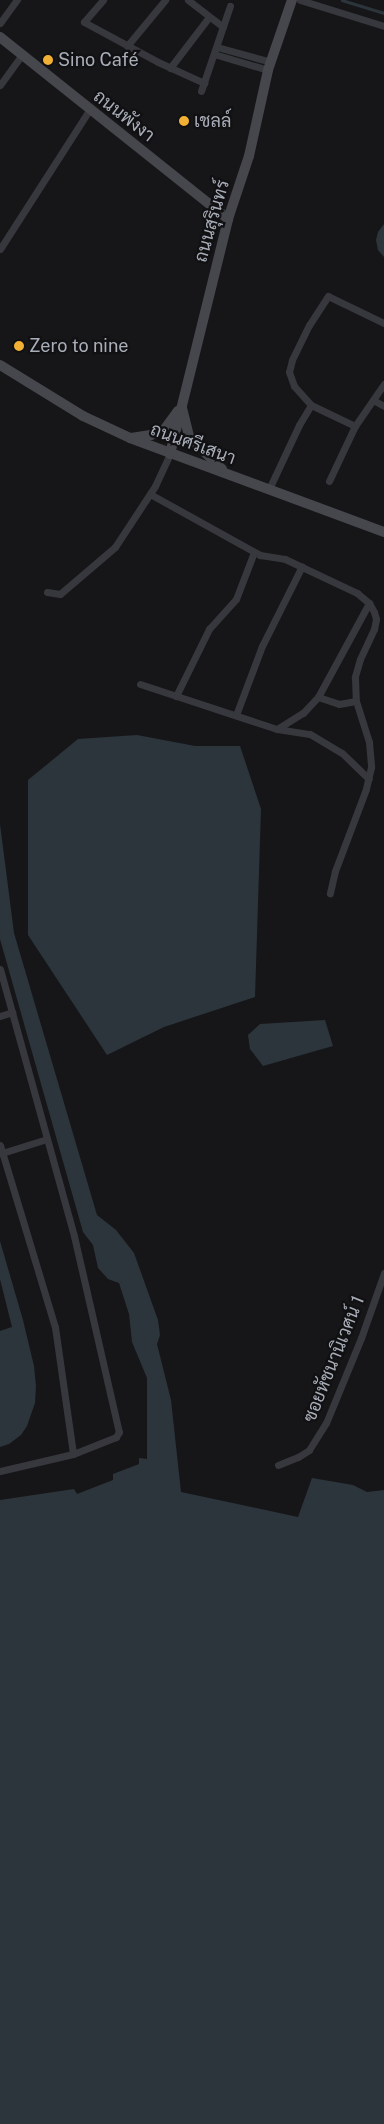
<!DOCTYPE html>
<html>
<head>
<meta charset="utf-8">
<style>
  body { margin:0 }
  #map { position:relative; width:384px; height:2124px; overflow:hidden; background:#161618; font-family:"Public Sans",Sarabun,sans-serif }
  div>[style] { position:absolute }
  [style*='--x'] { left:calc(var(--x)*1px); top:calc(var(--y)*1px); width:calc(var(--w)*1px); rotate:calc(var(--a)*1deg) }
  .water>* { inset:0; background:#2c353c }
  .stream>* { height:2.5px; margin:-1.25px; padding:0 1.25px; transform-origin:1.25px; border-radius:1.25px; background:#2c353c }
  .street>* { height:7px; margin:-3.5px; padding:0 3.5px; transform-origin:3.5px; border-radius:3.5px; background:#37383d }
  .secondary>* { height:10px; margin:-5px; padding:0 5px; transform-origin:5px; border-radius:5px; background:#45474d }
  .dots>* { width:14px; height:14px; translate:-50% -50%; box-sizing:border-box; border:2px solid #111113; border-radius:50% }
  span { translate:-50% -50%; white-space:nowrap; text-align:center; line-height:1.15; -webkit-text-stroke:4.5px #111113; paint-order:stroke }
  .poi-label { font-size:18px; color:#a8adb8 }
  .left { translate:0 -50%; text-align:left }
  .street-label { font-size:18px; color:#a8adb8 }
</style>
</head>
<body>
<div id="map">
  <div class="water">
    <i style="clip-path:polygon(384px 224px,384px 257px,378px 250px,376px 240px,378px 232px)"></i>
    <i style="clip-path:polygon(137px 735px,195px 746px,240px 746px,261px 809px,255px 997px,164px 1027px,107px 1055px,28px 935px,28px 780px,78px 739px)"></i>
    <i style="clip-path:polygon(0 824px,14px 933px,97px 1215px,116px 1230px,134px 1253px,158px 1320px,160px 1335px,157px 1344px,171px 1400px,181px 1492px,298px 1517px,312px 1478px,353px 1485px,367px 1492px,384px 1490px,384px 2124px,0 2124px,0 1500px,74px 1489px,77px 1494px,113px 1480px,113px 1474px,139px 1464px,139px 1458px,147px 1459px,147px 1378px,132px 1342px,129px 1314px,119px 1283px,108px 1279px,98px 1268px,93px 1245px,83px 1232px,0 939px)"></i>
    <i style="clip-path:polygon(325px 1020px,333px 1046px,263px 1066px,250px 1049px,248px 1035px,260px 1024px)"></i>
    <i style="clip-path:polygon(0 1241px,23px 1320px,34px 1366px,36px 1386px,35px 1403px,27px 1426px,21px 1435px,9px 1444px,0 1447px,0 1331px,12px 1327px,0 1279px)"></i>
  </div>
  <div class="stream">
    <i style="--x:342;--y:0;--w:44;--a:17.2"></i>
  </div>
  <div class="street">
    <i style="--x:103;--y:0;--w:29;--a:131"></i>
    <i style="--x:84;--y:22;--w:84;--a:28.4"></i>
    <i style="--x:158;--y:62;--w:51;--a:24.5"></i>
    <i style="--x:188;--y:0;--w:44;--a:37.6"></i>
    <i style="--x:300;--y:0;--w:88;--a:17.2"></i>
    <i style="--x:0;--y:23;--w:29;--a:-54"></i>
    <i style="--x:127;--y:46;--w:60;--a:-50.4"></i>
    <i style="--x:217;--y:47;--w:56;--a:15.5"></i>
    <i style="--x:214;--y:54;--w:56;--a:16.5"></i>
    <i style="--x:170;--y:68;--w:64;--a:-52.6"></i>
    <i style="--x:0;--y:85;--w:37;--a:-54"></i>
    <i style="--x:201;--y:91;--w:90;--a:-71.2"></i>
    <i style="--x:0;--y:249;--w:166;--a:-57.3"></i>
    <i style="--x:384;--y:323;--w:62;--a:-154.3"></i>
    <i style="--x:328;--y:296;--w:35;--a:123"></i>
    <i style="--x:309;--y:325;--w:39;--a:116"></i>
    <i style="--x:292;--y:360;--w:12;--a:104"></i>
    <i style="--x:289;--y:372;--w:15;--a:70"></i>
    <i style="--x:294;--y:386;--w:25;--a:48"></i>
    <i style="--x:311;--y:405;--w:49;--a:25.5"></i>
    <i style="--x:355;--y:426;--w:51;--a:-55.4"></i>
    <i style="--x:373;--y:400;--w:13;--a:29"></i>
    <i style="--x:329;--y:481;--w:61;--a:-64.7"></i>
    <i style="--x:269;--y:489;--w:71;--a:-64.9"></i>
    <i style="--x:299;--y:425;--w:23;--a:-59"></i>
    <i style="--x:150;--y:494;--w:126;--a:29"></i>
    <i style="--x:260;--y:555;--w:25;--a:9"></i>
    <i style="--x:285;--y:559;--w:80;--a:25.3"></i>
    <i style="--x:357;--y:593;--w:16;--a:40"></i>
    <i style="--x:369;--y:603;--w:10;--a:61"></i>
    <i style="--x:374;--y:612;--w:7;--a:74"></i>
    <i style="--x:376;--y:619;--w:10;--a:101"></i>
    <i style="--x:374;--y:629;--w:33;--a:115"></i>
    <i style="--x:360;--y:659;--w:19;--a:106"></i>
    <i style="--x:355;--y:677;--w:24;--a:88"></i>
    <i style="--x:356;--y:701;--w:43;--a:72.4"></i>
    <i style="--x:369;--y:742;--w:25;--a:85"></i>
    <i style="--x:371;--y:767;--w:23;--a:103"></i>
    <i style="--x:366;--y:789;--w:88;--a:110.7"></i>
    <i style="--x:335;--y:871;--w:23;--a:103"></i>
    <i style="--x:47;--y:592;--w:13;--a:9"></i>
    <i style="--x:60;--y:594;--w:72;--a:-40.5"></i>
    <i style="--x:115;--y:547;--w:73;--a:-56.7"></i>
    <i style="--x:155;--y:486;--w:35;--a:-65"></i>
    <i style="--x:140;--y:684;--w:144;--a:18.2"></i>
    <i style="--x:277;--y:729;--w:33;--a:9"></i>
    <i style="--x:310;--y:734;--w:37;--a:31"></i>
    <i style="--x:342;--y:753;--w:37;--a:44"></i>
    <i style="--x:176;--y:696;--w:75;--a:-63.8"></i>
    <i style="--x:209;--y:629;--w:40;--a:-48"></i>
    <i style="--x:236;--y:599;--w:50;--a:-69"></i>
    <i style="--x:318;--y:697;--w:22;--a:18"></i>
    <i style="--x:339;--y:704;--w:17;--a:-10"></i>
    <i style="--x:236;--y:715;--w:74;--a:-69.4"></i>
    <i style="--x:262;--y:646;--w:89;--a:-63.4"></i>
    <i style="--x:277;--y:729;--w:31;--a:-32"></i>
    <i style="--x:303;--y:713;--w:22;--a:-47"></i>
    <i style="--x:318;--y:697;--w:107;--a:-61.5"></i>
    <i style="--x:0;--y:969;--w:277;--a:74.5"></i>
    <i style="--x:74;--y:1236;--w:201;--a:77.1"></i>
    <i style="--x:119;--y:1432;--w:6;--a:121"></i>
    <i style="--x:116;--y:1437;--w:46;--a:158.4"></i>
    <i style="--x:73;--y:1454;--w:75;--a:166.9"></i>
    <i style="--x:0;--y:1016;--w:13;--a:-18"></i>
    <i style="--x:0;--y:1145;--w:190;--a:73.2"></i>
    <i style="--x:55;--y:1327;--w:128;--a:81.9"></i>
    <i style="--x:2;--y:1153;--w:47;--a:-17.3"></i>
    <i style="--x:278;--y:1465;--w:22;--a:-22"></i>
    <i style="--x:298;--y:1457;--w:13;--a:-32"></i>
    <i style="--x:309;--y:1450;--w:32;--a:-58"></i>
    <i style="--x:326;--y:1423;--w:92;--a:-67.6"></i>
    <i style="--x:361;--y:1338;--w:69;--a:-70.5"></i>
  </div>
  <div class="secondary">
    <i style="--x:0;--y:37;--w:292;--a:38.6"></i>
    <i style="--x:0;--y:365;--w:97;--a:31.6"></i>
    <i style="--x:83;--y:416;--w:52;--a:25.1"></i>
    <i style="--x:130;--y:438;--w:271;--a:20.3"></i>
    <i style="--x:182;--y:408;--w:30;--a:76"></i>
    <i style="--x:189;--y:437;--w:46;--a:44.1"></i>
    <i style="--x:131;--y:438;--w:20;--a:-9"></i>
    <i style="--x:151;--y:435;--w:14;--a:-21"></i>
    <i style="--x:164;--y:430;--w:24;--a:-54"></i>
    <i style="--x:170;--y:454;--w:242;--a:-76.1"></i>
    <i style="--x:228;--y:219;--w:66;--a:-71.6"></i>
    <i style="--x:249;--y:156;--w:88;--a:-77.5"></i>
    <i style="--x:268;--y:70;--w:74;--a:-71.1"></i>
  </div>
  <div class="dots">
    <i style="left:48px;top:60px;background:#f2b134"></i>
    <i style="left:184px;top:121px;background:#f2b134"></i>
    <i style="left:19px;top:346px;background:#f2b134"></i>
  </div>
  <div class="poi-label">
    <span class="left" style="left:58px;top:60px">Sino Café</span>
    <span class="left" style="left:194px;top:121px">เชลล์</span>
    <span class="left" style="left:29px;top:346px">Zero to nine</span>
  </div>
  <div class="street-label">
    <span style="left:124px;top:116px;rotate:38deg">ถนนพังงา</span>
    <span style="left:212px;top:221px;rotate:-74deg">ถนนสุรินทร์</span>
    <span style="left:193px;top:444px;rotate:20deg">ถนนศรีเสนา</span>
    <span style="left:334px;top:1359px;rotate:-68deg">ซอยหัชนานิเวศน์ 1</span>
  </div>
</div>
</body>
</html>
